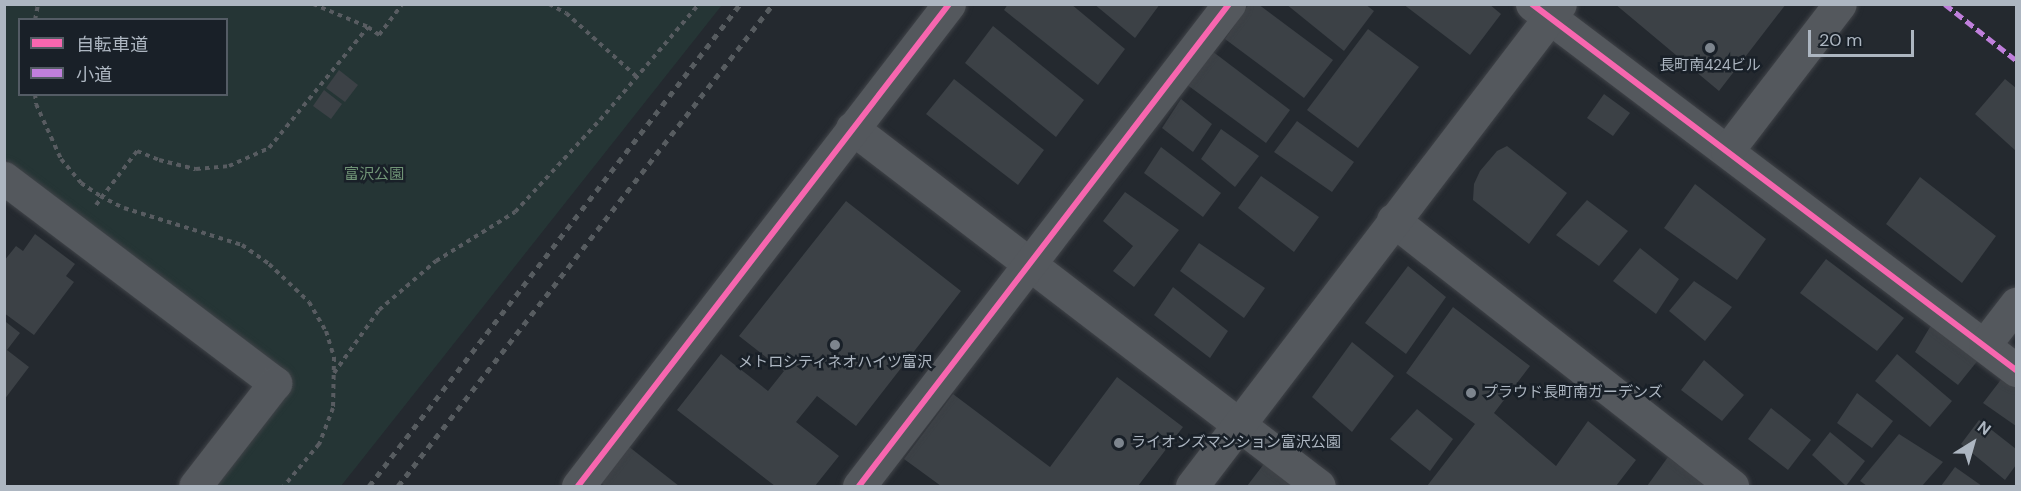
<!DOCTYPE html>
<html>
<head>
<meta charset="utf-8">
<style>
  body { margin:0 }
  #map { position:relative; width:2021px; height:491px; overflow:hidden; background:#24292f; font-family:"DM Sans","Noto Sans JP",sans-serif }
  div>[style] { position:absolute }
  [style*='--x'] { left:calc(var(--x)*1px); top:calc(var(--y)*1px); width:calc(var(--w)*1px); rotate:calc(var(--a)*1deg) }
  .green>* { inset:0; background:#253535 }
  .building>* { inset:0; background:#3c4146 }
  .path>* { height:4px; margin-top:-2px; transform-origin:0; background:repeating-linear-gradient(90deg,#585c61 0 4.5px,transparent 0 9px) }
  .roads { filter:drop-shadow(0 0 2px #404348) drop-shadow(0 0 2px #404348) }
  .minor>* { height:33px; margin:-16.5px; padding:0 16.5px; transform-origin:16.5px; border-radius:16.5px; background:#54585d }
  .rail>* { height:4.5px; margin-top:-2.25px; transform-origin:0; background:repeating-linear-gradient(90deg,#575c60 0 6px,transparent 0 12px) }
  .quiet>* { height:4.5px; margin-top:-2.25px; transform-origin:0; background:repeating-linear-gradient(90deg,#c07fdc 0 9px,transparent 0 13.5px) }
  .cycleway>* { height:6px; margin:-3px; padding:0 3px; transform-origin:3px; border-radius:3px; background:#f766af }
  .dots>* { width:16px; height:16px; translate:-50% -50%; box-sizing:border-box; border:3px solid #192028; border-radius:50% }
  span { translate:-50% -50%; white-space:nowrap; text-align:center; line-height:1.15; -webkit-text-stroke:5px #192028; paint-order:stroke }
  .poi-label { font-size:15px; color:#adb6c1 }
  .left { translate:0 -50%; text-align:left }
  .park-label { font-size:15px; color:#709476 }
  .frame { position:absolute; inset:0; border:6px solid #adb6c1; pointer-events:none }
  .legend { position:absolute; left:18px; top:18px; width:210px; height:78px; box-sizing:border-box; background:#192028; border:2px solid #545c65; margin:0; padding:8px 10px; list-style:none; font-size:18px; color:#adb6c1 }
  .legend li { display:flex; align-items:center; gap:12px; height:30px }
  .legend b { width:30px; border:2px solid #545c65 }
  .north { position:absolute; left:1943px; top:413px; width:60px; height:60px; -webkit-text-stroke:4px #192028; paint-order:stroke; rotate:37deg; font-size:16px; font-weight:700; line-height:24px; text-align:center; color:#adb6c1 }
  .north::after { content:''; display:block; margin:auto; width:21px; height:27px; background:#adb6c1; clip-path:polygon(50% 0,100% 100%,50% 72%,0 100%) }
  .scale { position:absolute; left:1808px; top:30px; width:106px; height:27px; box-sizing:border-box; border:3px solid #adb6c1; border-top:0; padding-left:8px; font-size:18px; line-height:21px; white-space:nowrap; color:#adb6c1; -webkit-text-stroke:4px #192028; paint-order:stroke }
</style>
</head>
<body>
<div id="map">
  <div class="green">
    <i style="clip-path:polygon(evenodd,4px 5px,722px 5px,341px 486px,210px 486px,292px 380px,5px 159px,4px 5px,20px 20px,226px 20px,226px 94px,20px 94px,20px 20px)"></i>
  </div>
  <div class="building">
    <i style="clip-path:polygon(1008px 4px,1071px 4px,1125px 49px,1098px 85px,1004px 10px)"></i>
    <i style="clip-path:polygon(1094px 4px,1160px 4px,1135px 38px)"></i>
    <i style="clip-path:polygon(1249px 4px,1258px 4px,1333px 60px,1304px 98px,1225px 39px)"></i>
    <i style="clip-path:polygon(1286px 4px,1365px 4px,1374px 11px,1344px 51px)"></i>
    <i style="clip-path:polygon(1403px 4px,1489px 4px,1501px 14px,1470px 55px)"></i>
    <i style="clip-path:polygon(1615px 4px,1708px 6px,1786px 4px,1719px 91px)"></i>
    <i style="clip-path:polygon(993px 26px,1084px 100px,1056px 137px,965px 63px)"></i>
    <i style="clip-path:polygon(1368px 29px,1419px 67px,1358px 148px,1307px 110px)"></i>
    <i style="clip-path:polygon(1212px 51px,1290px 110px,1266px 143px,1186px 84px)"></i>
    <i style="clip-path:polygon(339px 70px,358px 85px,345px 102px,326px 88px)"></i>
    <i style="clip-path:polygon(954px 79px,1044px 150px,1018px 185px,926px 114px)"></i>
    <i style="clip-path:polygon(2005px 79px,2016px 88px,2016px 151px,1975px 114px)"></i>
    <i style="clip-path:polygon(324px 90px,342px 104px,331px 119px,313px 106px)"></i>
    <i style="clip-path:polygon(1604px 94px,1630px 113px,1613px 136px,1587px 118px)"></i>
    <i style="clip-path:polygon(1181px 99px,1212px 124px,1193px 152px,1162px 128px)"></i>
    <i style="clip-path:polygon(1297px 121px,1354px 162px,1332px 192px,1274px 152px)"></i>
    <i style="clip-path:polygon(1221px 129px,1259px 156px,1235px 187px,1201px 159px)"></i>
    <i style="clip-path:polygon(1507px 146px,1567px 193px,1529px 244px,1473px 200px,1474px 184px,1480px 171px,1497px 151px)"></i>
    <i style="clip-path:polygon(1161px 147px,1221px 193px,1203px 217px,1144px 173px)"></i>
    <i style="clip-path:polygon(1261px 176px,1319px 217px,1294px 252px,1238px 208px)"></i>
    <i style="clip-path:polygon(1920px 177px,1996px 236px,1962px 283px,1886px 224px)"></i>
    <i style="clip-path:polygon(1695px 184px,1766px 239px,1737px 280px,1664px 228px)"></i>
    <i style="clip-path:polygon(1125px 192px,1179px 230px,1134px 287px,1113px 271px,1133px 246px,1103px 221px)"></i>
    <i style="clip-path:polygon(1587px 200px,1628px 231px,1599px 266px,1556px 235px)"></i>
    <i style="clip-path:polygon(846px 201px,961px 291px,856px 426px,817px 396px,796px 422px,839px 456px,815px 486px,775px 486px,677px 410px,721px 354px,768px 391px,784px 371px,739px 336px)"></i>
    <i style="clip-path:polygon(35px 234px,75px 264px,66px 276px,74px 282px,34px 335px,4px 313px,4px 261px,16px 246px,23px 251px)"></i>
    <i style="clip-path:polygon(1199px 243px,1265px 288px,1244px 318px,1180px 271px)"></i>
    <i style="clip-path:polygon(1640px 248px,1679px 279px,1656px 314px,1613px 281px)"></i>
    <i style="clip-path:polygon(1826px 259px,1904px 318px,1877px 351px,1800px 293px)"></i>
    <i style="clip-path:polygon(1408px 266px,1446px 297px,1406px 354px,1365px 323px)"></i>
    <i style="clip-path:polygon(1694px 281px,1732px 307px,1705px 341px,1669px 311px)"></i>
    <i style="clip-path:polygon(1173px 287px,1228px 331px,1210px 358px,1154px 315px)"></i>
    <i style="clip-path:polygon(1453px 307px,1530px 366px,1494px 413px,1556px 466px,1588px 421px,1636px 460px,1616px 486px,1427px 486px,1475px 424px,1406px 373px)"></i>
    <i style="clip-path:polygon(6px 322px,20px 333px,7px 350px,29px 367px,4px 400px)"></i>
    <i style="clip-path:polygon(1933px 322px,1979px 359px,1958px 385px,1915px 352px)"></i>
    <i style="clip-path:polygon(1352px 342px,1394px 376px,1352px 432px,1312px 397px)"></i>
    <i style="clip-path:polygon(1897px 354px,1952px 401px,1930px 427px,1875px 381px)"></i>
    <i style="clip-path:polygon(1704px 360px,1744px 395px,1722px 421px,1681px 390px)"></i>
    <i style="clip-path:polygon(1117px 377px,1183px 427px,1138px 486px,941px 486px,904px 459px,953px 394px,1050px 467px)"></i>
    <i style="clip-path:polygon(2003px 377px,2016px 387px,2016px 426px,1983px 403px)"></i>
    <i style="clip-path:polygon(1857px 393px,1893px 421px,1872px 448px,1837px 423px)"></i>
    <i style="clip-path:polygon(1771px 408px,1811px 440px,1788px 470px,1748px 439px)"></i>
    <i style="clip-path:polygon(1417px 409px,1453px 439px,1430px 471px,1390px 439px)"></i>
    <i style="clip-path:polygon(1979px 420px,2016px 449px,2016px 465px,2005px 480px,1961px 444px)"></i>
    <i style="clip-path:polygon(1830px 432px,1865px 461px,1846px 486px,1812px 455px)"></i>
    <i style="clip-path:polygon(1899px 434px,1943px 462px,1922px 486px,1867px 486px,1860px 481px)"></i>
    <i style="clip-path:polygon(628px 446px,679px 486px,605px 486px,598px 481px)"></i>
    <i style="clip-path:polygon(1668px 457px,1707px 486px,1647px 486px)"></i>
    <i style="clip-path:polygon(1267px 460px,1303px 486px,1247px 486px)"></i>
    <i style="clip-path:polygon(1955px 467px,1982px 486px,1941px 486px)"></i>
  </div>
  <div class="path">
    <i style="--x:313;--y:4;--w:60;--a:22.7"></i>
    <i style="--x:549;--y:4;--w:19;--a:28"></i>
    <i style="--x:566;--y:13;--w:94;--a:42"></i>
    <i style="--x:35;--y:20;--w:16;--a:-79"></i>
    <i style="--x:35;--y:94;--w:10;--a:84"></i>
    <i style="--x:36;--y:104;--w:60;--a:65.6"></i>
    <i style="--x:61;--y:159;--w:31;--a:50"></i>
    <i style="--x:81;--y:183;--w:23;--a:34"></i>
    <i style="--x:100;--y:196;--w:27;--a:27"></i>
    <i style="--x:124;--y:208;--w:124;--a:17.4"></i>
    <i style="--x:242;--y:245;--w:33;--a:35"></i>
    <i style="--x:269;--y:264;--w:55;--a:43.5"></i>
    <i style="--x:309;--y:302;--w:34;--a:60"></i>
    <i style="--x:326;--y:331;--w:27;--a:73"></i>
    <i style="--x:334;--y:357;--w:51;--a:91.1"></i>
    <i style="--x:333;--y:408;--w:39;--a:111"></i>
    <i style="--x:319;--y:444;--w:55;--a:129.8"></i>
    <i style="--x:96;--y:205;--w:68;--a:-52.8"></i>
    <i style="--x:137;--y:151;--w:24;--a:22"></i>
    <i style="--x:159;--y:160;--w:38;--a:14"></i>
    <i style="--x:196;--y:169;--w:33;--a:-5"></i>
    <i style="--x:229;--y:166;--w:44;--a:-24.2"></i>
    <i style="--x:269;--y:148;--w:156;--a:-50.7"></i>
    <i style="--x:368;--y:27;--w:14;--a:36"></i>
    <i style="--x:379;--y:35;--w:39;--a:-53"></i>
    <i style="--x:334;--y:373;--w:77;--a:-54.5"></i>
    <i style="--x:379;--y:310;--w:75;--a:-40.7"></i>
    <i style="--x:436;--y:261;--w:93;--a:-31.8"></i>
    <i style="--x:515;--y:212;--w:125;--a:-47.3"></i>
    <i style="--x:600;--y:120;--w:153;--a:-49.5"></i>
  </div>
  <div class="roads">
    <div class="minor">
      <i style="--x:1532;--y:4;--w:607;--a:37.1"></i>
      <i style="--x:852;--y:128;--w:588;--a:37.47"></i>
      <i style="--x:1727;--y:151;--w:185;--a:-52.5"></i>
      <i style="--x:4;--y:178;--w:340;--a:37.1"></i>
      <i style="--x:275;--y:383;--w:130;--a:127.8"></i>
      <i style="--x:1393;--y:220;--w:431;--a:38.1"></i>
      <i style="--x:1985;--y:344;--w:51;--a:-52.2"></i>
      <i style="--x:578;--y:486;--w:608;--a:-52.41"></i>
      <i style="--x:859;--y:486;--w:608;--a:-52.49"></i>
      <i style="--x:1192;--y:486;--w:606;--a:-52.64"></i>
    </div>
  </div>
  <div class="rail">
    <i style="--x:369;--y:486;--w:608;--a:-52.41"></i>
    <i style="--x:398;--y:486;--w:611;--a:-52.12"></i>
  </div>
  <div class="quiet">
    <i style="--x:1945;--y:4;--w:90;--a:38.3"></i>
  </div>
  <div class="cycleway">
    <i style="--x:1532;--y:4;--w:607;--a:37.1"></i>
    <i style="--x:578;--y:486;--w:608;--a:-52.41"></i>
    <i style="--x:859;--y:486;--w:608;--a:-52.49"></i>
  </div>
  <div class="dots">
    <i style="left:1710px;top:48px;background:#7d858e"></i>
    <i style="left:835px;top:345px;background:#7d858e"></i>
    <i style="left:1471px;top:393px;background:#7d858e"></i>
    <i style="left:1119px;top:443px;background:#7d858e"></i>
  </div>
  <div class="poi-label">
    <span style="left:1710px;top:66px">長町南424ビル</span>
    <span style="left:835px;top:363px">メトロシティネオハイツ富沢</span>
    <span class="left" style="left:1483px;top:393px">プラウド長町南ガーデンズ</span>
    <span class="left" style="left:1131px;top:443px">ライオンズマンション富沢公園</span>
  </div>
  <div class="park-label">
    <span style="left:374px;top:175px">富沢公園</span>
  </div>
  <div class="frame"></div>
  <ul class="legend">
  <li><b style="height:8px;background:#f766af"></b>自転車道</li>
  <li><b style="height:8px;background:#c07fdc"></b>小道</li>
  </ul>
  <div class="north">N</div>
  <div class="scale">20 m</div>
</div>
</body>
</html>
